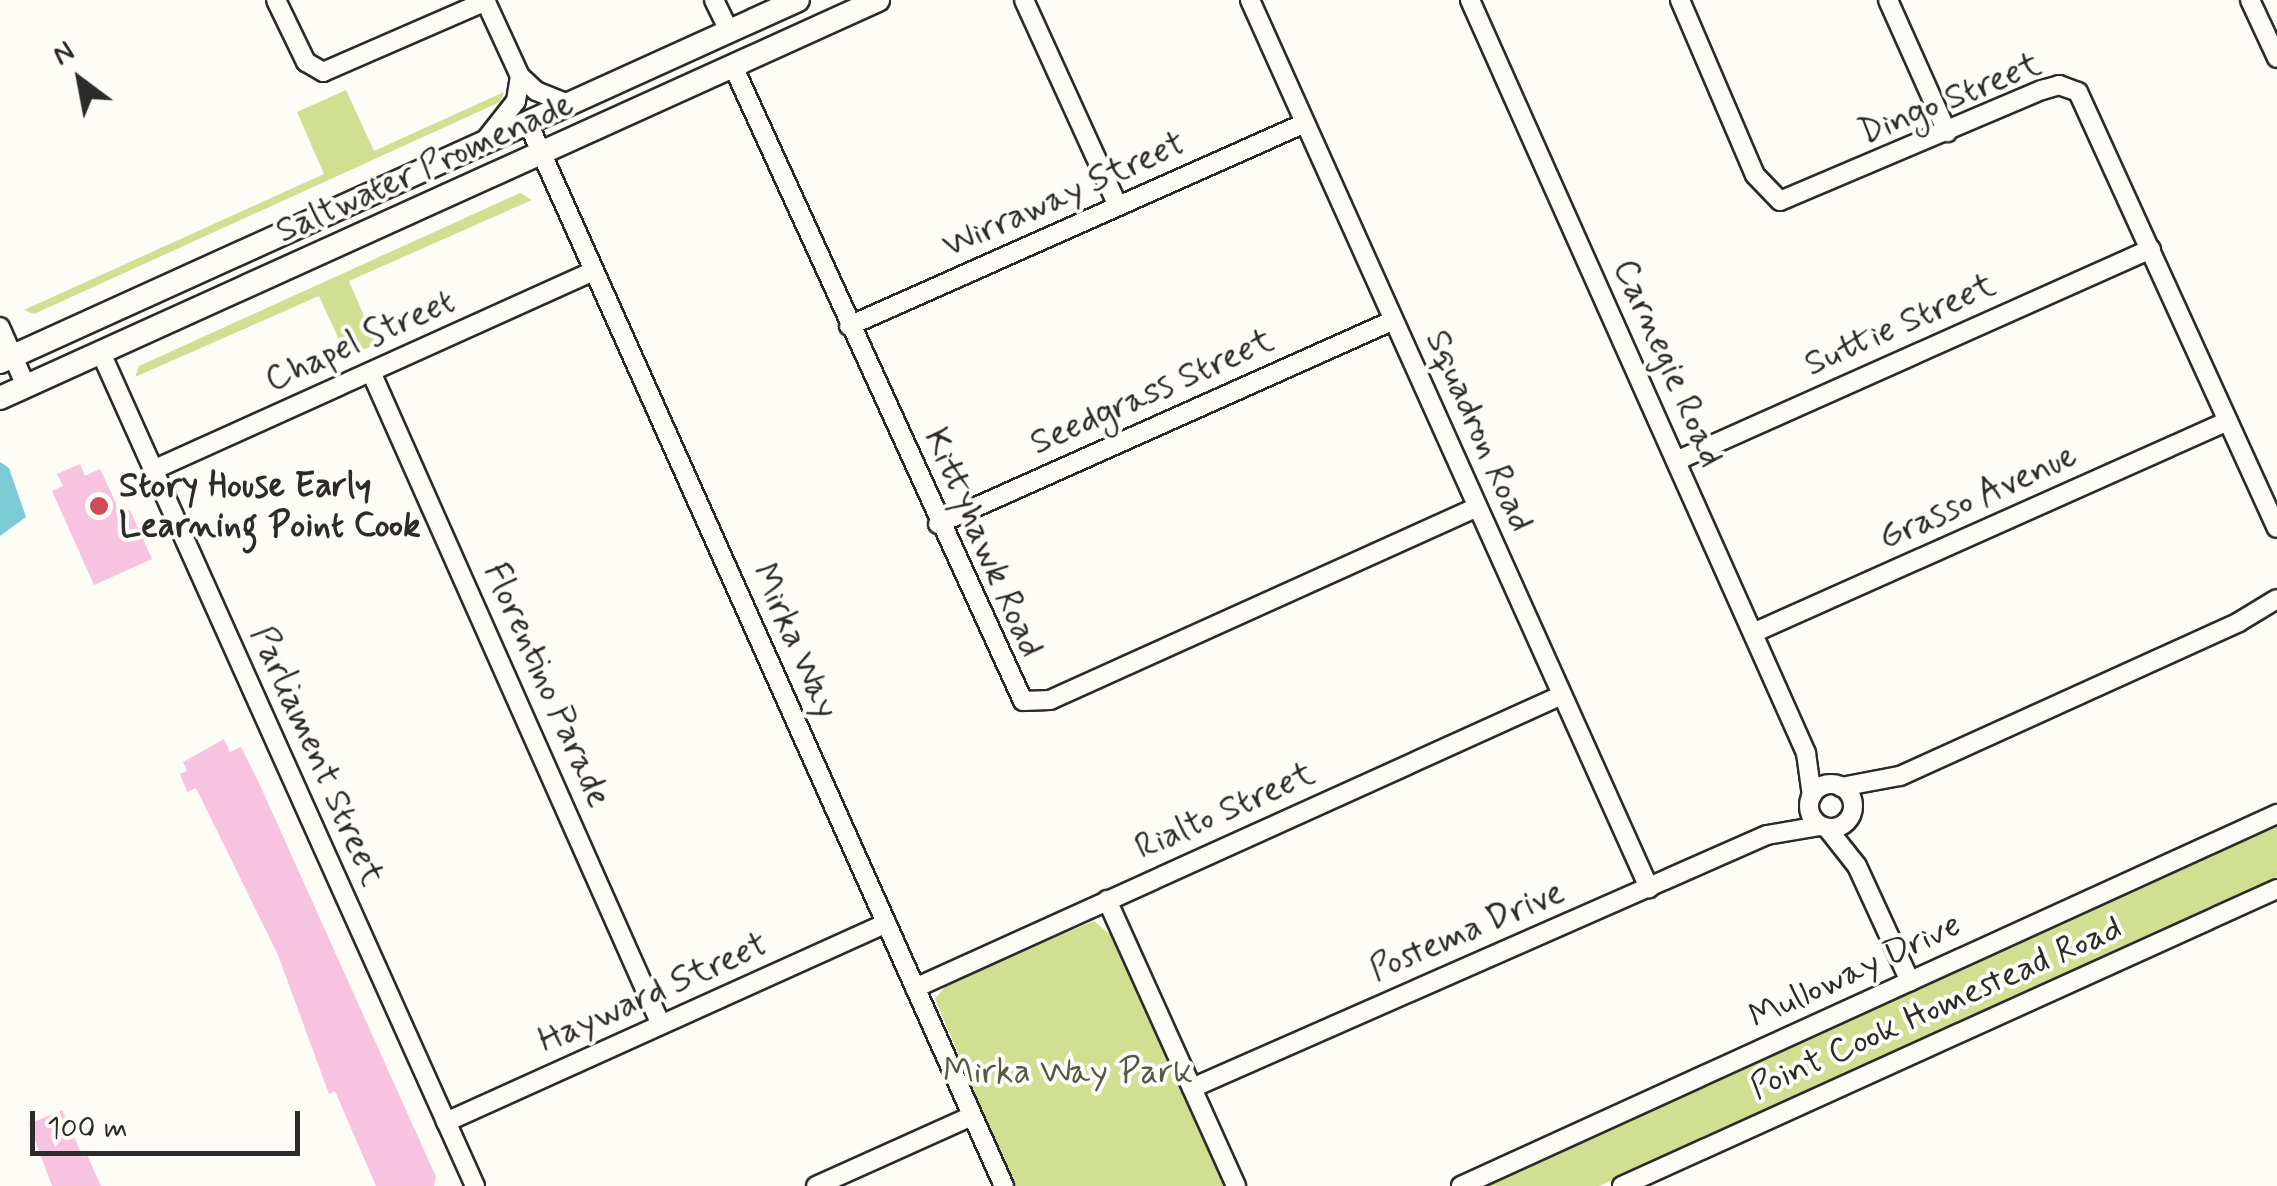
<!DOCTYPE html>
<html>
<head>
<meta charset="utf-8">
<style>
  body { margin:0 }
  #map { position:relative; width:2277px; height:1186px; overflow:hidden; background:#fdfcf7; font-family:Mynerve,sans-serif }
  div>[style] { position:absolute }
  .green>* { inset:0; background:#d1df93 }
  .water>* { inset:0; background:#7bcbd5 }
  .building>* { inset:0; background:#f8c3de }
  .roads { filter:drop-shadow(2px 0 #2b2b2b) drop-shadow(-2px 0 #2b2b2b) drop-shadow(0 2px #2b2b2b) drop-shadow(0 -2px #2b2b2b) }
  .minor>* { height:18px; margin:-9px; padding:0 9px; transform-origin:9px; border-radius:9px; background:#fdfcf7 }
  .minor>.ring { margin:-9px; padding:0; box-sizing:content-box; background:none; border:18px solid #fdfcf7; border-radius:50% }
  .tertiary>* { height:22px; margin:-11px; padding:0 11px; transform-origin:11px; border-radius:11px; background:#fdfcf7 }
  .dots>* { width:28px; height:28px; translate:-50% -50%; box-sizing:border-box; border:5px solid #fdfcf7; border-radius:50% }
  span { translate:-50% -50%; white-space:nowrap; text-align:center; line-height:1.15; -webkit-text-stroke:8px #fdfcf7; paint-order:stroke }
  .street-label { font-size:35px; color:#2b2b2b }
  .poi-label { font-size:35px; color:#2b2b2b; font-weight:700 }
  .left { translate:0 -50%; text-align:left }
  .park-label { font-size:35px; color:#545845 }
  .north { position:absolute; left:30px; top:30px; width:100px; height:100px; -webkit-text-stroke:8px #fdfcf7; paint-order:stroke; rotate:328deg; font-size:28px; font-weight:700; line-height:40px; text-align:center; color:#2b2b2b }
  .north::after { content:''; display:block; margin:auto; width:35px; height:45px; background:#2b2b2b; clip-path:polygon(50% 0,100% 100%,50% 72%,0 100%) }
  .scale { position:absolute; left:30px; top:1111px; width:270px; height:45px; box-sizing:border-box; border:5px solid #2b2b2b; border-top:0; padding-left:12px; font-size:30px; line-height:35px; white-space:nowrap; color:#2b2b2b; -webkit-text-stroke:8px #fdfcf7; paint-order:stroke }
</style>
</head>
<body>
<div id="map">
  <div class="green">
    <div style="clip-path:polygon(346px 90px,374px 151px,504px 92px,500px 102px,34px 314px,24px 310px,324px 174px,297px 112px)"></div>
    <div style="clip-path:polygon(520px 193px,532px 200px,349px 281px,376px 344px,347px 357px,319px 296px,135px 377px,139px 366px)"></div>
    <div style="clip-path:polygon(2277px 824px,2277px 877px,1599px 1186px,1479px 1186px)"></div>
    <div style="clip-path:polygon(1094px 921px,1113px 937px,1225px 1186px,1014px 1186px,935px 999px,949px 982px)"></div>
  </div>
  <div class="water">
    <div style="clip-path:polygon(0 462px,9px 468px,26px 517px,0 536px)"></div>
  </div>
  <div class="building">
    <div style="clip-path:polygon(80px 464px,85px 476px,100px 469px,121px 514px,130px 510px,152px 559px,94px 585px,52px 491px,63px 486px,57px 474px)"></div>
    <div style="clip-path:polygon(224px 739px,230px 752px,241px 747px,259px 783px,436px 1177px,434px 1186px,376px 1186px,335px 1091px,329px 1094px,278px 955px,196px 788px,187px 792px,180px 774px,187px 771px,183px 762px)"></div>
    <div style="clip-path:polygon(62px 1110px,83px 1157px,87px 1155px,101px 1186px,52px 1186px,29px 1124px)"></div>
  </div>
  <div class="roads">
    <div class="minor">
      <div style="left:276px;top:0;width:69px;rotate:64.2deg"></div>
      <div style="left:306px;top:62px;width:20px;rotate:30deg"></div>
      <div style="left:323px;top:72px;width:178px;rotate:-23.5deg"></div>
      <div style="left:485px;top:0;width:84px;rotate:65.3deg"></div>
      <div style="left:520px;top:76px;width:22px;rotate:43deg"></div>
      <div style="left:536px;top:91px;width:35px;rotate:22deg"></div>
      <div style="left:714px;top:0;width:34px;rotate:64deg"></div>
      <div style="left:1024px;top:0;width:226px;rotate:65.5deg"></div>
      <div style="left:1250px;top:0;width:974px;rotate:65.8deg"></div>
      <div style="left:1470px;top:0;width:825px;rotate:65.95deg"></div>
      <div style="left:1806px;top:753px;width:43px;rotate:82.1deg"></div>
      <div style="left:1680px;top:0;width:190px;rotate:66.8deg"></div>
      <div style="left:1755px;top:175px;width:36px;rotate:46deg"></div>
      <div style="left:1780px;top:201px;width:285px;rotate:-23deg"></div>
      <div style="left:2042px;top:90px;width:18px;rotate:-16deg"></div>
      <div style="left:2059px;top:85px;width:20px;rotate:20deg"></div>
      <div style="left:2078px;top:92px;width:479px;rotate:65.5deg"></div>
      <div style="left:1888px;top:0;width:145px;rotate:65.9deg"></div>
      <div style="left:2250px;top:0;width:64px;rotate:65deg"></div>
      <div style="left:733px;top:66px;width:698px;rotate:65.45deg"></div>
      <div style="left:1023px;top:701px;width:27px;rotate:-2deg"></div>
      <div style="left:1050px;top:700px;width:469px;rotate:-24.3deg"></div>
      <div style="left:528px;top:123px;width:1165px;rotate:65.88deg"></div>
      <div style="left:486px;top:139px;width:48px;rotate:-51.7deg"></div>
      <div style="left:516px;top:101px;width:25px;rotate:-81deg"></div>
      <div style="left:849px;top:326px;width:499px;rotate:-24deg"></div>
      <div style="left:0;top:327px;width:64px;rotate:66.2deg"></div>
      <div style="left:101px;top:353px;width:913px;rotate:65.82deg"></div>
      <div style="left:371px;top:372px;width:714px;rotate:66.05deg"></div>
      <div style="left:1676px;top:461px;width:520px;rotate:-24.05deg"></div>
      <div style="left:153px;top:470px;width:484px;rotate:-24.3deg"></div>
      <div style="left:938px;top:524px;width:499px;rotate:-24.1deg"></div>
      <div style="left:1753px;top:633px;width:520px;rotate:-24.05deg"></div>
      <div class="ring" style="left:1809px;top:784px;width:26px;height:26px"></div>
      <div style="left:1841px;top:787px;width:60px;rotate:-10.6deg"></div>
      <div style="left:1900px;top:776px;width:372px;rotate:-24.4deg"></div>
      <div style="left:2239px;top:622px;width:44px;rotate:-31.2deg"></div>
      <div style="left:1827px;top:828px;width:48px;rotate:51.7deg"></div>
      <div style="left:1857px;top:866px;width:127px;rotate:65.3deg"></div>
      <div style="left:1107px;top:900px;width:314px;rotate:65.7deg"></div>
      <div style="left:915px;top:988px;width:710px;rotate:-24.36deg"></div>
      <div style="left:1192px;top:1088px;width:628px;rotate:-23.75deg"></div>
      <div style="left:1767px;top:835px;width:54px;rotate:-9.6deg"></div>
      <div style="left:446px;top:1122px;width:483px;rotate:-24.3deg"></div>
      <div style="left:816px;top:1186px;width:171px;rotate:-24.2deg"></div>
      <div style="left:1461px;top:1186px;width:897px;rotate:-24.51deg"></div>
      <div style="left:1622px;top:1186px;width:719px;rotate:-24.39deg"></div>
    </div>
    <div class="tertiary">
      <div style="left:0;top:362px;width:876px;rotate:-24.4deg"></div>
      <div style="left:0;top:398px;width:964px;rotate:-24.38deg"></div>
    </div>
  </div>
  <div class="dots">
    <div style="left:99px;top:506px;background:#d1495b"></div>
  </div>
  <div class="street-label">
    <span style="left:1950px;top:99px;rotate:-22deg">Dingo Street</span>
    <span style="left:425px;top:168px;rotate:-24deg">Saltwater Promenade</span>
    <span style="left:1064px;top:195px;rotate:-24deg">Wirraway Street</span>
    <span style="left:1900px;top:325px;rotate:-24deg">Suttie Street</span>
    <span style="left:360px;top:341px;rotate:-24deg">Chapel Street</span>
    <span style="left:1668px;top:363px;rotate:66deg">Carnegie Road</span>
    <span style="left:1152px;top:392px;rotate:-24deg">Seedgrass Street</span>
    <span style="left:1479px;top:431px;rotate:66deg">Squadron Road</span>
    <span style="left:1978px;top:497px;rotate:-24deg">Grasso Avenue</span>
    <span style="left:983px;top:543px;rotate:66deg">Kittyhawk Road</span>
    <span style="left:795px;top:641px;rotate:66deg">Mirka Way</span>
    <span style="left:547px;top:685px;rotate:66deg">Florentino Parade</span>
    <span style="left:317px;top:756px;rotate:66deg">Parliament Street</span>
    <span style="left:1225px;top:811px;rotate:-24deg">Rialto Street</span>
    <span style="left:1467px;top:931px;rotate:-23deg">Postema Drive</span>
    <span style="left:1855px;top:971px;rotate:-25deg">Mulloway Drive</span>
    <span style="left:653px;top:993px;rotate:-24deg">Hayward Street</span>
    <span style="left:1936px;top:1008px;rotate:-24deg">Point Cook Homestead Road</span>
  </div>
  <div class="poi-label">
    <span class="left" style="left:119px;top:506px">Story House Early<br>Learning Point Cook</span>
  </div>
  <div class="park-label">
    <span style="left:1068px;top:1072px">Mirka Way Park</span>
  </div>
  <div class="north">N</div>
  <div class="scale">100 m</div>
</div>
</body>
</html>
